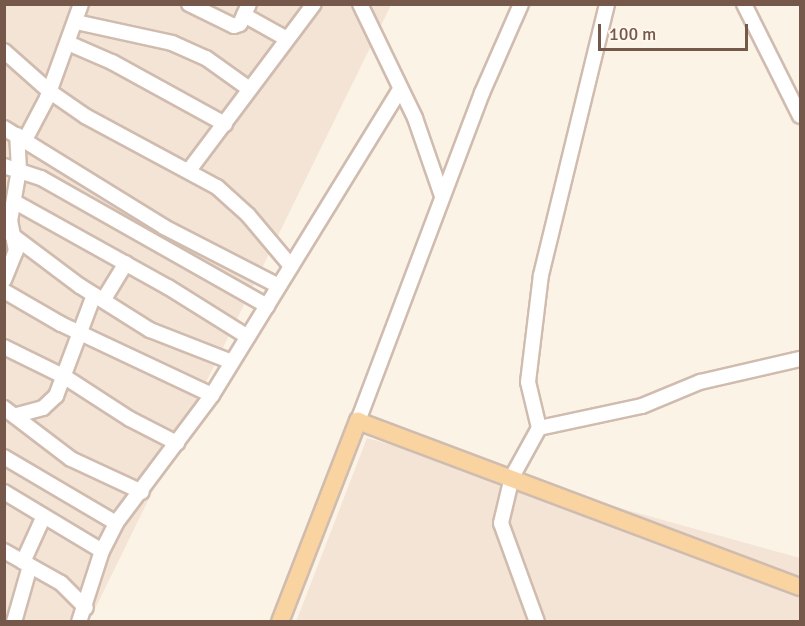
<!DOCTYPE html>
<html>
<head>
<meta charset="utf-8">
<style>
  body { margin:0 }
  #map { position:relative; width:805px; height:626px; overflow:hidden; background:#fcf3e7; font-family:Signika,sans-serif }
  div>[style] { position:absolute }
  .residential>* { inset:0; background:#f4e4d5 }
  .roads { filter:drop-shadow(2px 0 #d0bcaf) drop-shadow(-2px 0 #d0bcaf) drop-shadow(0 2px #d0bcaf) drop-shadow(0 -2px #d0bcaf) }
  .minor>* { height:14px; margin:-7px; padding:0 7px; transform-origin:7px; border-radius:7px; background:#fff }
  .major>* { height:16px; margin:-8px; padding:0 8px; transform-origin:8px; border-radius:8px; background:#f9d4a1 }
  span { translate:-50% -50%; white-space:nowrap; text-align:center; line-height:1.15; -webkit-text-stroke:6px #fff7ed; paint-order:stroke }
  .frame { position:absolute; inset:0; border:6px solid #76584b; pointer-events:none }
  .scale { position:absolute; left:598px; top:24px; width:150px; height:27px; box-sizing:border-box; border:3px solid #76584b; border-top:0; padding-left:8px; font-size:18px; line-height:21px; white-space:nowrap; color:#76584b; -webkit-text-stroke:4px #fff7ed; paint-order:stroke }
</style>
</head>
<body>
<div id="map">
  <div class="residential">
    <div style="clip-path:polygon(4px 5px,391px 5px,89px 621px,5px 621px)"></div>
    <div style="clip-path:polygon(367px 438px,800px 558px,800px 621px,296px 622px)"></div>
  </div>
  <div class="roads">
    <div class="minor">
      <div style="left:189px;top:4px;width:50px;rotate:26.1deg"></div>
      <div style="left:234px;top:26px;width:6px;rotate:-18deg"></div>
      <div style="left:240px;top:24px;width:22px;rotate:-66deg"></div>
      <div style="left:360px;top:4px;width:127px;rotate:64.2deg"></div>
      <div style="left:415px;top:118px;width:83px;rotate:70.9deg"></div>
      <div style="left:744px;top:4px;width:125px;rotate:63.4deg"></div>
      <div style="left:244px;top:15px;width:49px;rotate:29.2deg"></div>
      <div style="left:76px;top:22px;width:98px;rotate:12.3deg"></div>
      <div style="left:172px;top:43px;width:37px;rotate:24deg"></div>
      <div style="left:206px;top:58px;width:52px;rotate:35.5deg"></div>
      <div style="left:68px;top:43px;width:48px;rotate:23.4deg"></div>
      <div style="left:112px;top:62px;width:129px;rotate:28.8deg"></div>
      <div style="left:4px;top:51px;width:60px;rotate:41.6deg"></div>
      <div style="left:49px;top:91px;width:44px;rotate:34.8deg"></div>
      <div style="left:85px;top:116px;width:150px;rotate:28.3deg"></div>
      <div style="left:217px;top:187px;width:42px;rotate:42.1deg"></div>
      <div style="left:248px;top:215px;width:67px;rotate:49.9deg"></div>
      <div style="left:4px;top:128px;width:188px;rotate:31.7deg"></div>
      <div style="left:164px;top:227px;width:129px;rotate:27.2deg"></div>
      <div style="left:26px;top:138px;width:45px;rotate:-62.3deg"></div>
      <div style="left:47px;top:98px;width:100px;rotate:-70.1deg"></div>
      <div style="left:4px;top:166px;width:39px;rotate:18deg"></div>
      <div style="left:41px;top:178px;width:260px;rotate:29.5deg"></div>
      <div style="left:190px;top:169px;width:206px;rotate:-53.1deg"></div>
      <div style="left:15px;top:202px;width:175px;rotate:29.1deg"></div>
      <div style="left:168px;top:287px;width:94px;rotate:32deg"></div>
      <div style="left:4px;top:229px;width:95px;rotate:36.9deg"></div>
      <div style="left:80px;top:286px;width:83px;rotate:32.2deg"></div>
      <div style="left:150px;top:330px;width:88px;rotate:21.3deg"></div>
      <div style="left:4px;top:280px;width:31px;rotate:-68deg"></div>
      <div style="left:16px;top:251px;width:31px;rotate:-101deg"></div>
      <div style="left:10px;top:221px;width:52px;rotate:-80deg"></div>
      <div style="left:19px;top:170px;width:35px;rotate:-93deg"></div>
      <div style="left:4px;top:291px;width:66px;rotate:30.1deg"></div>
      <div style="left:61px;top:324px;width:167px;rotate:25.2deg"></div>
      <div style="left:104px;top:299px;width:42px;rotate:-58.6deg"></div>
      <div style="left:4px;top:347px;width:68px;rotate:26.2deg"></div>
      <div style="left:65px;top:377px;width:77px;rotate:32.9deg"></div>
      <div style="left:130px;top:419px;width:53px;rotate:27.1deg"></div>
      <div style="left:4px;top:408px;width:84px;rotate:37.3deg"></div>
      <div style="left:71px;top:459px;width:78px;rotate:24.9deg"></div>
      <div style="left:17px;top:415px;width:27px;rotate:-15deg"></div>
      <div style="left:43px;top:408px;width:18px;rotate:-43deg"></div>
      <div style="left:56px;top:396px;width:108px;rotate:-69.4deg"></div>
      <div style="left:358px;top:421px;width:351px;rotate:-69.3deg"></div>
      <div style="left:482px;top:93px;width:97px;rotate:-66.3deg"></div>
      <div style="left:539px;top:428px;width:47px;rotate:-103.4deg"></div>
      <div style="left:528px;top:382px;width:108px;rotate:-83.1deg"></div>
      <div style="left:541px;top:275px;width:279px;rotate:-76.3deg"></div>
      <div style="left:4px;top:457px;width:130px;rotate:30.5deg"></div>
      <div style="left:4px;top:492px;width:114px;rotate:31deg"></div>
      <div style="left:4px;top:551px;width:65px;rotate:29.3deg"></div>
      <div style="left:61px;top:583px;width:35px;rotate:45deg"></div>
      <div style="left:23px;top:562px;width:48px;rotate:-65.6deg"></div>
      <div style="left:14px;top:622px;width:58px;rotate:-74.1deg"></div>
      <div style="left:79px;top:622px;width:75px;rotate:-72.1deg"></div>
      <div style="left:102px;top:551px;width:31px;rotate:-63deg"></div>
      <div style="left:116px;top:523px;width:160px;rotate:-53.1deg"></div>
      <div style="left:212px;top:395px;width:359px;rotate:-58.4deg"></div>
      <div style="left:537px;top:622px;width:105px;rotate:-110deg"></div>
      <div style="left:501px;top:523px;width:47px;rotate:-76.6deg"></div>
      <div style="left:512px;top:477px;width:56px;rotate:-61.1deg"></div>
      <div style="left:539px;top:428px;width:105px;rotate:-12.1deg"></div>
      <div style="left:642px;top:406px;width:63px;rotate:-22.5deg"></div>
      <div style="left:700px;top:382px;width:103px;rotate:-13deg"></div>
    </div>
    <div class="major">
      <div style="left:280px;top:622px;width:216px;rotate:-68.8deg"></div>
      <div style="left:358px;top:421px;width:472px;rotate:20.6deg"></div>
    </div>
  </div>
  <div class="frame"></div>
  <div class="scale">100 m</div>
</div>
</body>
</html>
